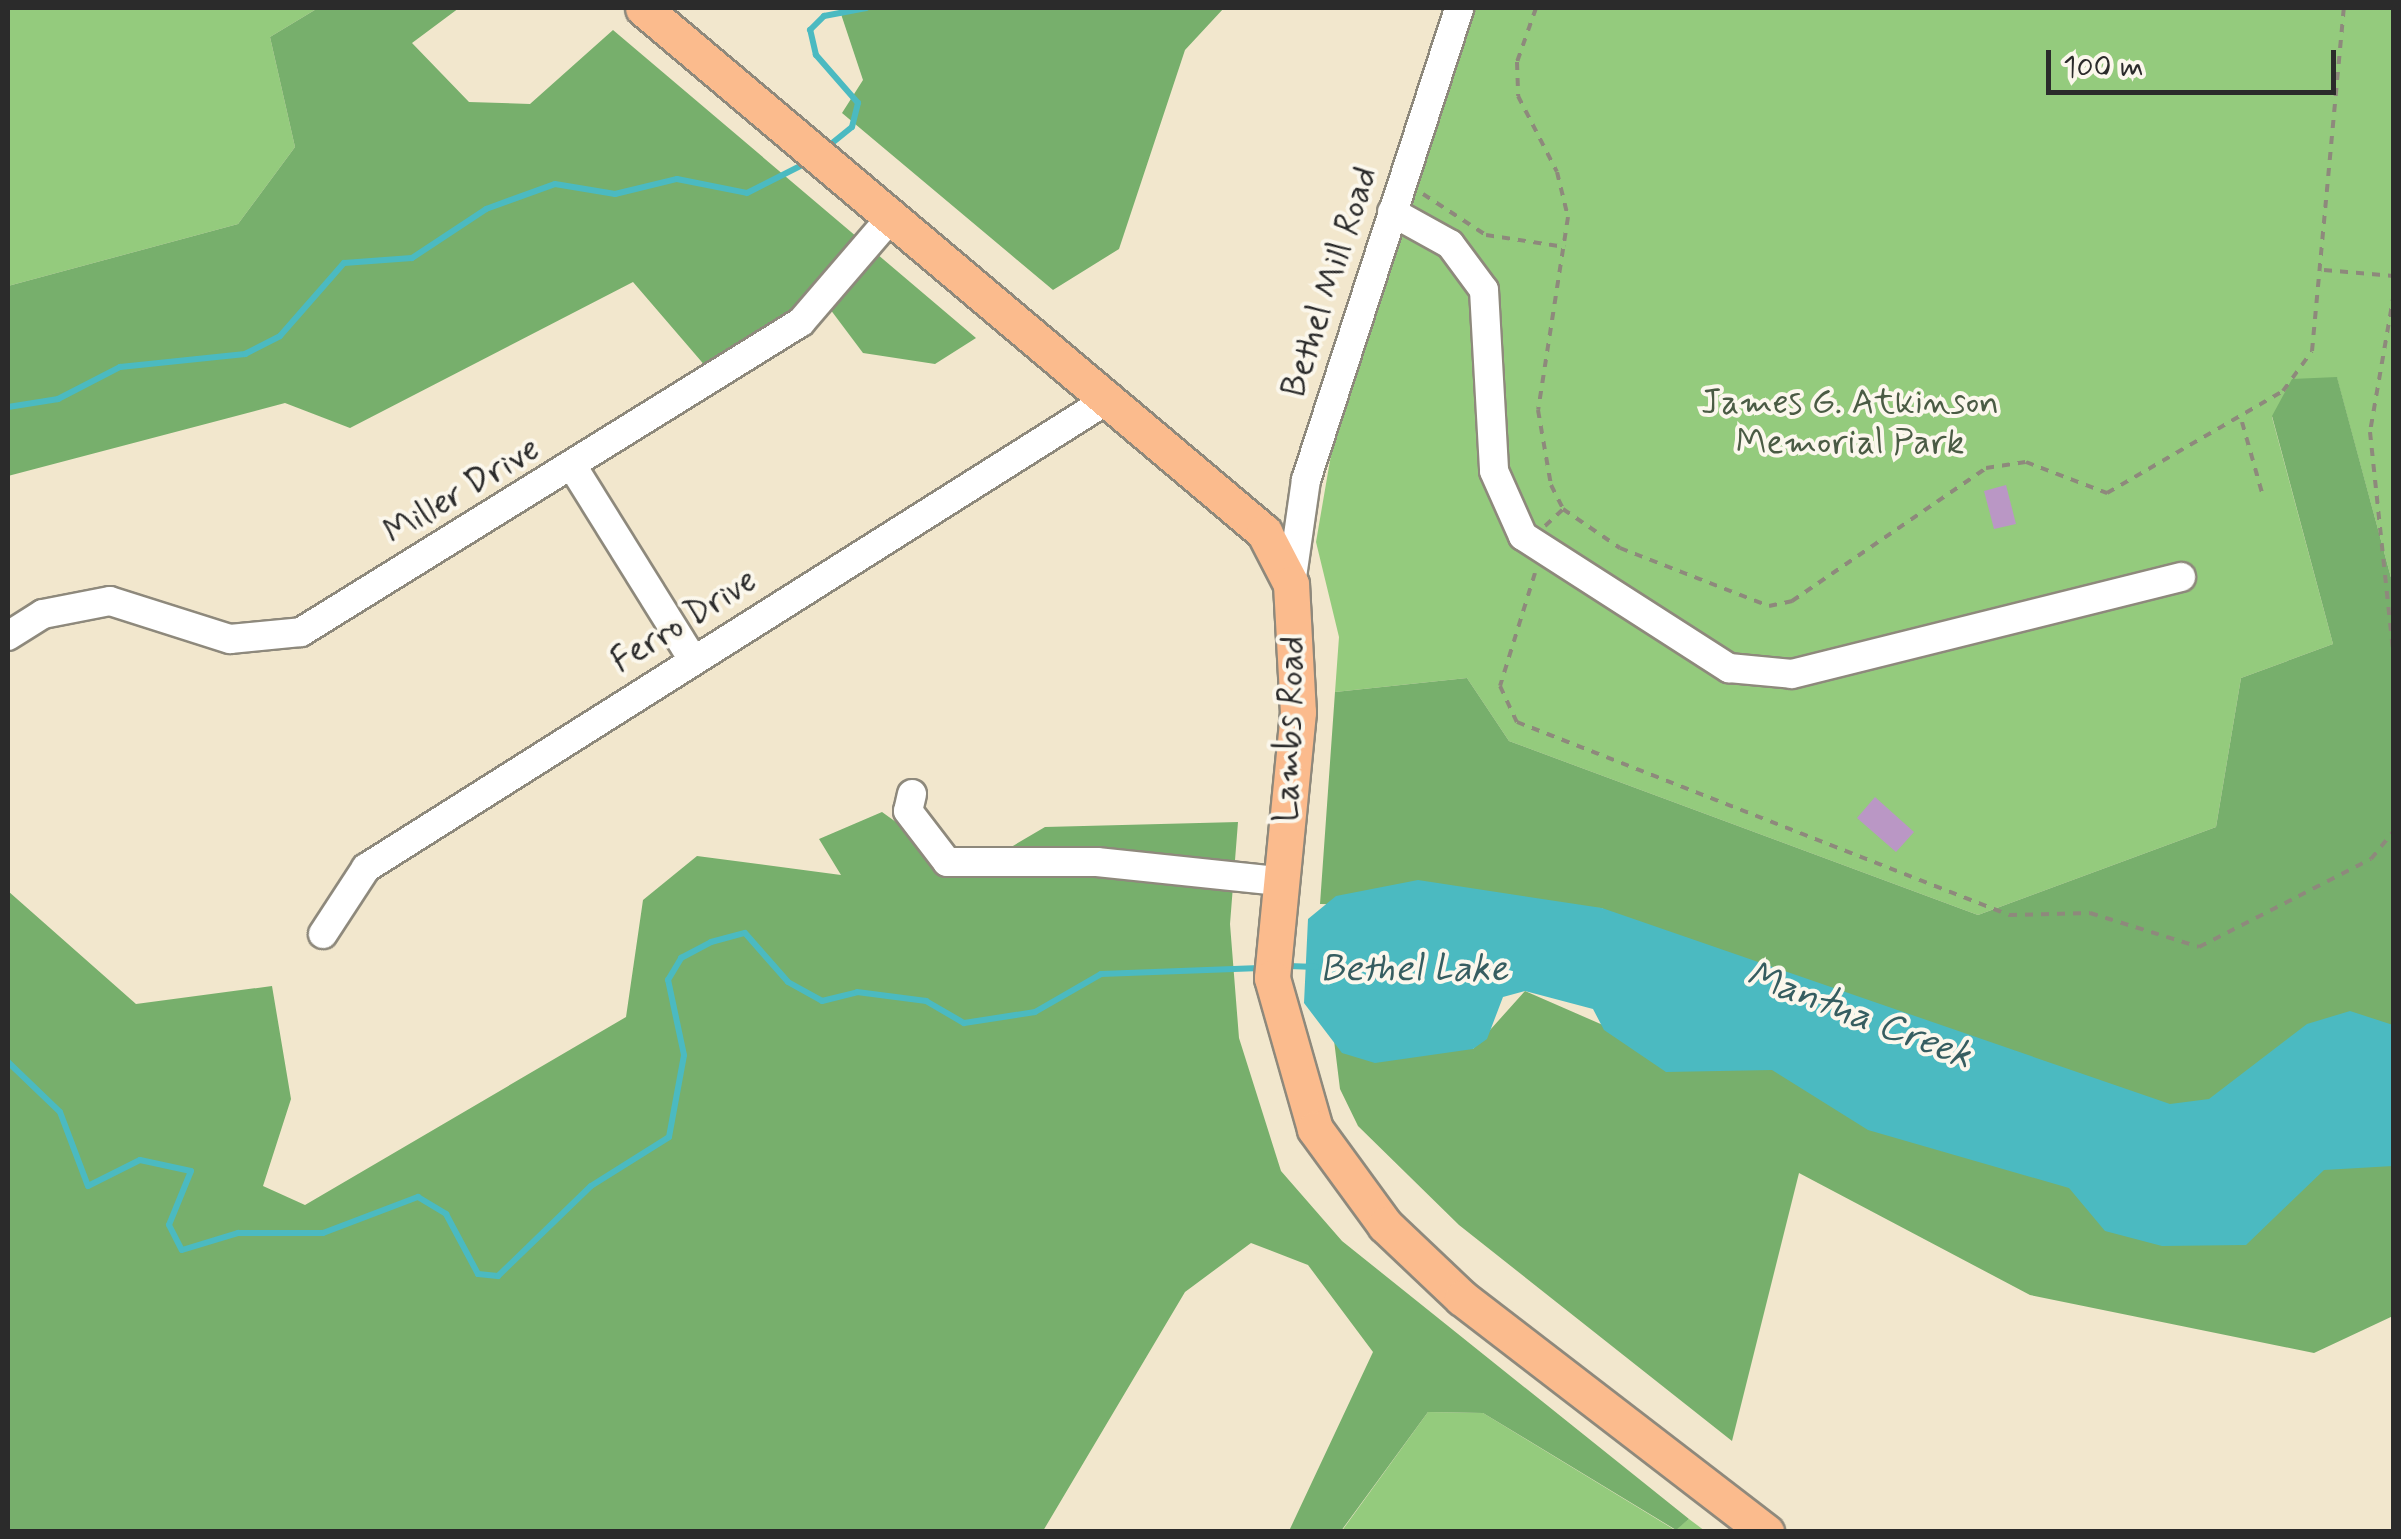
<!DOCTYPE html>
<html>
<head>
<meta charset="utf-8">
<style>
  body { margin:0 }
  #map { position:relative; width:2401px; height:1539px; overflow:hidden; background:#f2e7cd; font-family:Mynerve,sans-serif }
  div>[style] { position:absolute }
  .green>* { inset:0; background:#94cb7d }
  .forest>* { inset:0; background:#77af6c }
  .water>* { inset:0; background:#4bbac1 }
  .stream>* { height:6px; margin:-3px; padding:0 3px; transform-origin:3px; border-radius:3px; background:#4bbac1 }
  .building>* { inset:0; background:#ba97c5 }
  .path>* { height:4px; margin-top:-2px; transform-origin:0; background:repeating-linear-gradient(90deg,#8e897c 0 8px,transparent 0 16px) }
  .roads { filter:drop-shadow(2px 0 #8e897c) drop-shadow(-2px 0 #8e897c) drop-shadow(0 2px #8e897c) drop-shadow(0 -2px #8e897c) }
  .minor>* { height:28px; margin:-14px; padding:0 14px; transform-origin:14px; border-radius:14px; background:#fff }
  .major>* { height:35px; margin:-17.5px; padding:0 17.5px; transform-origin:17.5px; border-radius:17.5px; background:#fbbb8d }
  span { translate:-50% -50%; white-space:nowrap; text-align:center; line-height:1.15; -webkit-text-stroke:8px #fbf7ec; paint-order:stroke }
  .street-label { font-size:35px; color:#2b2b2b }
  .park-label { font-size:35px; color:#4a5b44 }
  .water-label { font-size:38px; color:#365d60; font-style:italic }
  .frame { position:absolute; inset:0; border:10px solid #2b2b2b; pointer-events:none }
  .scale { position:absolute; left:2046px; top:50px; width:290px; height:45px; box-sizing:border-box; border:5px solid #2b2b2b; border-top:0; padding-left:12px; font-size:30px; line-height:35px; white-space:nowrap; color:#2b2b2b; -webkit-text-stroke:8px #fbf7ec; paint-order:stroke }
</style>
</head>
<body>
<div id="map">
  <div class="green">
    <div style="clip-path:polygon(8px 8px,318px 8px,270px 37px,295px 147px,238px 224px,8px 286px)"></div>
    <div style="clip-path:polygon(1466px 8px,2393px 8px,2393px 585px,2337px 378px,2272px 417px,2333px 644px,2241px 678px,2216px 827px,1978px 915px,1509px 741px,1467px 678px,1335px 692px,1339px 637px,1316px 542px,1338px 414px)"></div>
    <div style="clip-path:polygon(1428px 1412px,1483px 1413px,1675px 1530px,1689px 1519px,1705px 1531px,1341px 1532px)"></div>
  </div>
  <div class="forest">
    <div style="clip-path:polygon(318px 8px,459px 8px,412px 43px,469px 102px,530px 104px,613px 30px,976px 338px,935px 364px,863px 353px,824px 301px,713px 375px,633px 282px,350px 428px,285px 403px,8px 476px,8px 286px,238px 224px,295px 147px,270px 37px)"></div>
    <div style="clip-path:polygon(1224px 8px,1185px 50px,1119px 249px,1053px 290px,842px 113px,863px 80px,839px 8px)"></div>
    <div style="clip-path:polygon(2337px 377px,2393px 585px,2393px 1316px,2314px 1353px,2030px 1295px,1799px 1173px,1732px 1441px,1459px 1225px,1358px 1126px,1340px 1089px,1332px 1024px,1473px 1049px,1525px 991px,1706px 1070px,1602px 908px,1320px 904px,1335px 692px,1467px 678px,1509px 741px,1978px 915px,2216px 827px,2241px 678px,2333px 644px,2272px 416px,2292px 379px)"></div>
    <div style="clip-path:polygon(882px 812px,967px 873px,1045px 827px,1238px 822px,1230px 924px,1239px 1038px,1281px 1171px,1342px 1241px,1689px 1519px,1676px 1530px,1483px 1413px,1428px 1412px,1341px 1531px,1289px 1531px,1373px 1352px,1308px 1265px,1251px 1243px,1185px 1292px,1043px 1531px,8px 1531px,8px 891px,136px 1004px,272px 986px,291px 1099px,263px 1186px,305px 1205px,626px 1017px,643px 900px,697px 856px,841px 875px,819px 839px)"></div>
  </div>
  <div class="water">
    <div style="clip-path:polygon(1418px 880px,1602px 908px,2170px 1104px,2209px 1099px,2307px 1024px,2350px 1011px,2393px 1025px,2393px 1166px,2324px 1170px,2246px 1245px,2162px 1246px,2105px 1231px,2069px 1188px,1868px 1130px,1772px 1070px,1666px 1072px,1604px 1030px,1593px 1009px,1525px 991px,1503px 997px,1487px 1039px,1473px 1049px,1375px 1063px,1342px 1053px,1304px 1003px,1308px 919px,1336px 896px)"></div>
  </div>
  <div class="stream">
    <div style="left:826px;top:148px;width:33px;rotate:-39deg"></div>
    <div style="left:852px;top:127px;width:25px;rotate:-76deg"></div>
    <div style="left:858px;top:103px;width:64px;rotate:-131.2deg"></div>
    <div style="left:816px;top:55px;width:26px;rotate:-103deg"></div>
    <div style="left:810px;top:30px;width:20px;rotate:-45deg"></div>
    <div style="left:824px;top:16px;width:43px;rotate:-10.8deg"></div>
    <div style="left:8px;top:407px;width:51px;rotate:-9.1deg"></div>
    <div style="left:58px;top:399px;width:70px;rotate:-27.3deg"></div>
    <div style="left:120px;top:367px;width:126px;rotate:-5.9deg"></div>
    <div style="left:245px;top:354px;width:39px;rotate:-27deg"></div>
    <div style="left:280px;top:336px;width:97px;rotate:-48.8deg"></div>
    <div style="left:344px;top:263px;width:68px;rotate:-4.2deg"></div>
    <div style="left:412px;top:258px;width:89px;rotate:-33.5deg"></div>
    <div style="left:486px;top:209px;width:73px;rotate:-19.9deg"></div>
    <div style="left:555px;top:184px;width:61px;rotate:9.5deg"></div>
    <div style="left:615px;top:194px;width:64px;rotate:-13.6deg"></div>
    <div style="left:677px;top:179px;width:71px;rotate:11.3deg"></div>
    <div style="left:747px;top:193px;width:68px;rotate:-26.9deg"></div>
    <div style="left:1289px;top:966px;width:27px;rotate:2deg"></div>
    <div style="left:8px;top:1062px;width:72px;rotate:43.9deg"></div>
    <div style="left:60px;top:1112px;width:79px;rotate:69.3deg"></div>
    <div style="left:88px;top:1186px;width:58px;rotate:-26.6deg"></div>
    <div style="left:140px;top:1160px;width:52px;rotate:12.2deg"></div>
    <div style="left:191px;top:1171px;width:58px;rotate:112.2deg"></div>
    <div style="left:169px;top:1225px;width:28px;rotate:63deg"></div>
    <div style="left:182px;top:1250px;width:59px;rotate:-16.9deg"></div>
    <div style="left:238px;top:1233px;width:85px"></div>
    <div style="left:323px;top:1233px;width:102px;rotate:-20.8deg"></div>
    <div style="left:418px;top:1197px;width:33px;rotate:31deg"></div>
    <div style="left:446px;top:1214px;width:68px;rotate:61.9deg"></div>
    <div style="left:478px;top:1274px;width:20px;rotate:6deg"></div>
    <div style="left:498px;top:1276px;width:129px;rotate:-44.1deg"></div>
    <div style="left:591px;top:1186px;width:92px;rotate:-32.1deg"></div>
    <div style="left:669px;top:1137px;width:83px;rotate:-79.6deg"></div>
    <div style="left:684px;top:1055px;width:77px;rotate:-102deg"></div>
    <div style="left:668px;top:980px;width:26px;rotate:-59deg"></div>
    <div style="left:681px;top:958px;width:34px;rotate:-28deg"></div>
    <div style="left:711px;top:942px;width:35px;rotate:-15deg"></div>
    <div style="left:745px;top:933px;width:65px;rotate:48.7deg"></div>
    <div style="left:788px;top:982px;width:39px;rotate:29deg"></div>
    <div style="left:822px;top:1001px;width:36px;rotate:-14deg"></div>
    <div style="left:857px;top:992px;width:70px;rotate:7.4deg"></div>
    <div style="left:926px;top:1001px;width:44px;rotate:30.1deg"></div>
    <div style="left:964px;top:1023px;width:72px;rotate:-8.8deg"></div>
    <div style="left:1035px;top:1012px;width:76px;rotate:-29.9deg"></div>
    <div style="left:1101px;top:974px;width:159px;rotate:-2.2deg"></div>
  </div>
  <div class="building">
    <div style="clip-path:polygon(2006px 485px,2016px 524px,1994px 529px,1984px 491px)"></div>
    <div style="clip-path:polygon(1875px 797px,1914px 832px,1896px 852px,1857px 818px)"></div>
  </div>
  <div class="path">
    <div style="left:1536px;top:8px;width:57px;rotate:109.4deg"></div>
    <div style="left:1517px;top:62px;width:34px;rotate:88deg"></div>
    <div style="left:1518px;top:96px;width:85px;rotate:62.8deg"></div>
    <div style="left:1557px;top:172px;width:46px;rotate:76.3deg"></div>
    <div style="left:1568px;top:217px;width:195px;rotate:98.8deg"></div>
    <div style="left:1538px;top:410px;width:76px;rotate:80.2deg"></div>
    <div style="left:1551px;top:485px;width:27px;rotate:63deg"></div>
    <div style="left:1563px;top:509px;width:69px;rotate:34.4deg"></div>
    <div style="left:1620px;top:548px;width:160px;rotate:21.3deg"></div>
    <div style="left:1769px;top:606px;width:24px;rotate:-12deg"></div>
    <div style="left:1792px;top:601px;width:235px;rotate:-34.4deg"></div>
    <div style="left:1986px;top:468px;width:40px;rotate:-8.5deg"></div>
    <div style="left:2026px;top:462px;width:87px;rotate:20.9deg"></div>
    <div style="left:2107px;top:493px;width:203px;rotate:-30.1deg"></div>
    <div style="left:2283px;top:391px;width:49px;rotate:-54.1deg"></div>
    <div style="left:2312px;top:351px;width:344px;rotate:-84.7deg"></div>
    <div style="left:1423px;top:194px;width:75px;rotate:33.1deg"></div>
    <div style="left:1486px;top:235px;width:80px;rotate:8.6deg"></div>
    <div style="left:2324px;top:270px;width:70px;rotate:4.9deg"></div>
    <div style="left:2394px;top:293px;width:141px;rotate:99.8deg"></div>
    <div style="left:2370px;top:432px;width:230px;rotate:84deg"></div>
    <div style="left:2242px;top:422px;width:77px;rotate:74.2deg"></div>
    <div style="left:1545px;top:526px;width:25px;rotate:-43deg"></div>
    <div style="left:1535px;top:573px;width:118px;rotate:107.2deg"></div>
    <div style="left:1500px;top:686px;width:40px;rotate:65deg"></div>
    <div style="left:1517px;top:722px;width:529px;rotate:21.42deg"></div>
    <div style="left:2009px;top:915px;width:81px;rotate:-1.4deg"></div>
    <div style="left:2090px;top:913px;width:114px;rotate:17.3deg"></div>
    <div style="left:2199px;top:947px;width:193px;rotate:-27.1deg"></div>
    <div style="left:2371px;top:859px;width:36px;rotate:-51deg"></div>
  </div>
  <div class="roads">
    <div class="minor">
      <div style="left:1392px;top:212px;width:66px;rotate:28.9deg"></div>
      <div style="left:1450px;top:244px;width:57px;rotate:53.5deg"></div>
      <div style="left:1484px;top:290px;width:181px;rotate:86.8deg"></div>
      <div style="left:1494px;top:471px;width:71px;rotate:66deg"></div>
      <div style="left:1523px;top:536px;width:245px;rotate:32.7deg"></div>
      <div style="left:1729px;top:668px;width:63px;rotate:5.4deg"></div>
      <div style="left:1792px;top:674px;width:401px;rotate:-14deg"></div>
      <div style="left:573px;top:467px;width:227px;rotate:58.1deg"></div>
      <div style="left:1291px;top:584px;width:105px;rotate:-81.8deg"></div>
      <div style="left:1306px;top:480px;width:496px;rotate:-72deg"></div>
      <div style="left:8px;top:636px;width:41px;rotate:-32.2deg"></div>
      <div style="left:43px;top:614px;width:68px;rotate:-11deg"></div>
      <div style="left:110px;top:601px;width:126px;rotate:17.6deg"></div>
      <div style="left:230px;top:639px;width:71px;rotate:-5.6deg"></div>
      <div style="left:301px;top:632px;width:588px;rotate:-31.8deg"></div>
      <div style="left:801px;top:322px;width:141px;rotate:-49.3deg"></div>
      <div style="left:912px;top:794px;width:17px;rotate:103deg"></div>
      <div style="left:908px;top:811px;width:64px;rotate:52.6deg"></div>
      <div style="left:947px;top:862px;width:150px"></div>
      <div style="left:1097px;top:862px;width:183px;rotate:6deg"></div>
      <div style="left:323px;top:934px;width:79px;rotate:-56.9deg"></div>
      <div style="left:366px;top:868px;width:880px;rotate:-32.28deg"></div>
    </div>
    <div class="major">
      <div style="left:643px;top:8px;width:813px;rotate:40.16deg"></div>
      <div style="left:1264px;top:532px;width:59px;rotate:62.6deg"></div>
      <div style="left:1291px;top:584px;width:128px;rotate:86.9deg"></div>
      <div style="left:1298px;top:712px;width:267px;rotate:95.6deg"></div>
      <div style="left:1272px;top:978px;width:157px;rotate:74.1deg"></div>
      <div style="left:1315px;top:1129px;width:119px;rotate:53.9deg"></div>
      <div style="left:1385px;top:1225px;width:106px;rotate:43.5deg"></div>
      <div style="left:1462px;top:1298px;width:384px;rotate:37.6deg"></div>
    </div>
  </div>
  <div class="street-label">
    <span style="left:1330px;top:282px;rotate:-72deg">Bethel Mill Road</span>
    <span style="left:462px;top:491px;rotate:-31deg">Miller Drive</span>
    <span style="left:684px;top:621px;rotate:-32deg">Ferro Drive</span>
    <span style="left:1290px;top:729px;rotate:-88deg">Lambs Road</span>
  </div>
  <div class="park-label">
    <span style="left:1850px;top:423px">James G. Atkinson<br>Memorial Park</span>
  </div>
  <div class="water-label">
    <span style="left:1414px;top:970px">Bethel Lake</span>
    <span style="left:1859px;top:1016px;rotate:21deg">Mantua Creek</span>
  </div>
  <div class="frame"></div>
  <div class="scale">100 m</div>
</div>
</body>
</html>
